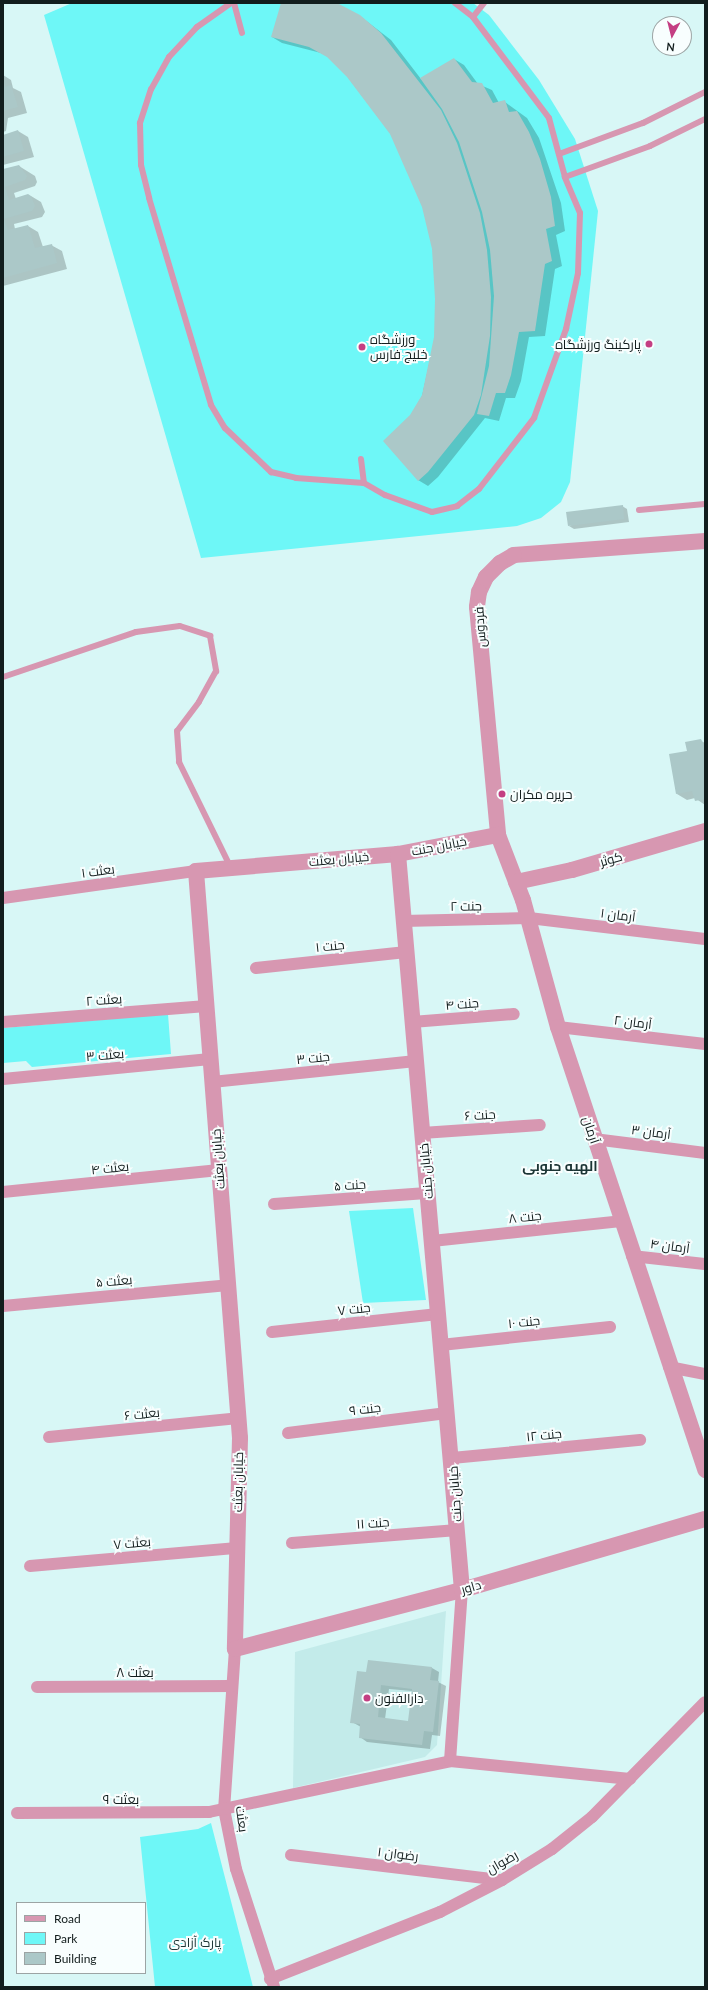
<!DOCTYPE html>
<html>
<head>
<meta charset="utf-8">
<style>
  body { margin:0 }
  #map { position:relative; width:708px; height:1990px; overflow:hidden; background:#d8f7f6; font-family:Lato,Cairo,sans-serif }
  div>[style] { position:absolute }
  .built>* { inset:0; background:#c3ebea }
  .green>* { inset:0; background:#6ef7f7 }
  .shadow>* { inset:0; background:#0003 }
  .building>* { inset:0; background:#abc8c8 }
  .service>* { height:6px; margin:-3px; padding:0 3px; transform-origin:3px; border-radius:3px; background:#d797b1 }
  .minor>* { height:12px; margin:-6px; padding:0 6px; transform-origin:6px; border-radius:6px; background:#d797b1 }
  .tertiary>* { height:16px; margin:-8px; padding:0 8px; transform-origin:8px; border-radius:8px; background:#d797b1 }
  .dots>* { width:11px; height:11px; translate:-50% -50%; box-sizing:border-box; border:2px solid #f8fefe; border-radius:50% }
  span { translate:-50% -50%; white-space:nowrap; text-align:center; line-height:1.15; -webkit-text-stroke:4px #f8fefe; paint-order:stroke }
  .poi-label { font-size:13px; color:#121d1d }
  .left { translate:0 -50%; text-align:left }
  .right { translate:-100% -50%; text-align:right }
  .street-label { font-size:13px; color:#121d1d }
  .park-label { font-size:13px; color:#1e3737 }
  .neighbourhood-label { font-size:14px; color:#1b3535; font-weight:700 }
  .frame { position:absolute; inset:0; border:4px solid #121d1d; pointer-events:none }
  .legend { position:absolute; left:16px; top:1902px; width:130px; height:72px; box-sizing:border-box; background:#f8fefe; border:1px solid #9ca4a4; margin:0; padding:5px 7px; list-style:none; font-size:12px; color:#121d1d }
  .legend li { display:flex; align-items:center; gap:8px; height:20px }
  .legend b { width:20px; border:1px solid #9ca4a4 }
  .north { position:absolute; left:652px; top:16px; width:40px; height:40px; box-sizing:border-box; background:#f8fefe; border:1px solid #9ca4a4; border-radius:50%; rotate:187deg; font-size:11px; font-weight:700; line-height:16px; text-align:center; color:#121d1d }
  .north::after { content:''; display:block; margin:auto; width:14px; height:18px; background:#c43f83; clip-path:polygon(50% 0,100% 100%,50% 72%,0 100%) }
</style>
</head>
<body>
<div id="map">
  <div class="built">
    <div style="clip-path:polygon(446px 1611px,437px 1745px,425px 1757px,293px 1788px,295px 1652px)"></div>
  </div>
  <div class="green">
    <div style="clip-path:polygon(72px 3px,473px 3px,489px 15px,539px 80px,575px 139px,598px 211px,570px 482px,561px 502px,541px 518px,517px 526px,201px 558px,44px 15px)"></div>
    <div style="clip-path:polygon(168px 1014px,171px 1054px,32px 1067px,26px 1061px,3px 1063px,3px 1028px)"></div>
    <div style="clip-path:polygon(413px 1208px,426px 1300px,363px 1303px,349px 1211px)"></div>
    <div style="clip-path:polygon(211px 1823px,253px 1987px,155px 1987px,140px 1837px,198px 1829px)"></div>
  </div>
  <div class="shadow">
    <div style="clip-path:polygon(282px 3px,335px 3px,360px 16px,391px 40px,421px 79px,454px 59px,464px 65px,478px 84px,492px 90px,499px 103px,505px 102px,527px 118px,539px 138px,561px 203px,565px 231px,556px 235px,562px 266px,555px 269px,545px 336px,529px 337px,521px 381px,515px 398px,506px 398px,499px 421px,485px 418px,438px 477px,428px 486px,418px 480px,411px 415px,422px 396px,435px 337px,436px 299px,433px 249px,423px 207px,391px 134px,347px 76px,329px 57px,321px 53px,282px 43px,272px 37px)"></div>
    <div style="clip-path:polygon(3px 75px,11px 80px,13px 88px,21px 92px,27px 113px,8px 118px,6px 131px,3px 132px)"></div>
    <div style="clip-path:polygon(18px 131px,28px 137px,34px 157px,3px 165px,3px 136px)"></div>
    <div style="clip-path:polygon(19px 166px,35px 176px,37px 182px,35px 186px,14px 193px,16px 199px,31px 196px,41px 202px,45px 212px,42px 217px,14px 224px,15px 229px,28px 226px,38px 232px,43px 247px,51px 245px,62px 251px,67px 269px,3px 286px,3px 170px)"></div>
    <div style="clip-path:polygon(622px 506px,627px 509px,629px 522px,574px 529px,569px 526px)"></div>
    <div style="clip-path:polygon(701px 741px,705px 743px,705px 805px,695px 798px,687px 800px,677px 794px,688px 752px)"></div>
    <div style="clip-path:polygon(evenodd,432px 1668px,439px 1672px,438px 1682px,446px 1686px,440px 1736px,432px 1735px,430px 1749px,367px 1742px,360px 1737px,361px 1727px,352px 1722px,367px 1673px,432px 1668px,389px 1689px,412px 1691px,409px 1722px,385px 1719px,389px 1689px)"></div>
  </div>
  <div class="building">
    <div style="clip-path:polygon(281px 3px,337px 3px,360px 15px,381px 33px,441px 110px,457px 143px,480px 213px,487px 250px,491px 297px,490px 336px,481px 395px,474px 415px,428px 472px,418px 481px,383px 441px,410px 415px,422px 395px,434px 337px,435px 299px,432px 249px,422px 207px,390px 134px,347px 77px,327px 57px,309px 47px,271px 37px)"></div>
    <div style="clip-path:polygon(454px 58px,472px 82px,482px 83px,493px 103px,505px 100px,509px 112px,517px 111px,529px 132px,540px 159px,551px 197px,555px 226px,546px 229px,552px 261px,545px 264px,535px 331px,519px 332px,511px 375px,505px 393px,496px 393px,489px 416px,477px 414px,489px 366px,494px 296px,490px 250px,482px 212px,459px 142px,442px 109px,420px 78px)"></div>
    <div style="clip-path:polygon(3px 81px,5px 87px,11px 85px,18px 107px,3px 111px)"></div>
    <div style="clip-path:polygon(18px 130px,24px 151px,3px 157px,3px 135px)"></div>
    <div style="clip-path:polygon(19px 165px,27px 176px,25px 180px,5px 187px,9px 200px,28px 194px,31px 196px,35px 206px,32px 211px,4px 219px,8px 230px,28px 225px,35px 248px,52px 244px,57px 263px,3px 278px,3px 169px)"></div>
    <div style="clip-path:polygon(623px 505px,624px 519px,568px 526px,566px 512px)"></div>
    <div style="clip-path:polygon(701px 739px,705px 747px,705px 799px,695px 801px,692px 791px,676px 794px,669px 754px,687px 751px,685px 742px)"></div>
    <div style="clip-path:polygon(evenodd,368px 1660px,432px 1667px,430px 1680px,439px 1681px,433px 1732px,424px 1731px,422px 1745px,359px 1738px,360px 1724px,350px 1723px,357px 1671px,366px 1672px,368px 1660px,381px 1685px,412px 1689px,408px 1721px,378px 1717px,381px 1685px)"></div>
  </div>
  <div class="service">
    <div style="left:231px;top:3px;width:42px;rotate:144.8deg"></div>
    <div style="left:197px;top:27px;width:41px;rotate:133deg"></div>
    <div style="left:169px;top:57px;width:37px;rotate:119deg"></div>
    <div style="left:151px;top:89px;width:36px;rotate:108deg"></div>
    <div style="left:140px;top:123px;width:42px;rotate:88.6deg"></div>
    <div style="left:141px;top:165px;width:34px;rotate:76deg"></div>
    <div style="left:149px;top:198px;width:216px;rotate:73.3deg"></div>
    <div style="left:211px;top:405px;width:27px;rotate:59deg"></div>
    <div style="left:225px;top:428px;width:64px;rotate:43.7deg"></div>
    <div style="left:271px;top:472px;width:26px;rotate:13deg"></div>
    <div style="left:296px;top:478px;width:68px;rotate:4.2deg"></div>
    <div style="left:364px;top:483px;width:24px;rotate:30deg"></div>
    <div style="left:385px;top:495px;width:50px;rotate:19.9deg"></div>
    <div style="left:432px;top:512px;width:26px;rotate:-13deg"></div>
    <div style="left:457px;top:506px;width:28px;rotate:-38deg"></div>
    <div style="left:479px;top:489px;width:90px;rotate:-52.2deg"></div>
    <div style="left:534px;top:418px;width:95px;rotate:-70.2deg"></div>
    <div style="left:566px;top:329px;width:57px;rotate:-77.9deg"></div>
    <div style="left:578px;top:273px;width:60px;rotate:-88.1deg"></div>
    <div style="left:580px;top:213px;width:39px;rotate:-113deg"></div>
    <div style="left:565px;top:177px;width:61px;rotate:-105.2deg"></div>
    <div style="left:549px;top:118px;width:126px;rotate:-127deg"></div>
    <div style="left:473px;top:17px;width:23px;rotate:-142deg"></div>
    <div style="left:234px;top:3px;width:31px;rotate:75deg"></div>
    <div style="left:473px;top:17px;width:18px;rotate:-52deg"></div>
    <div style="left:559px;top:154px;width:90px;rotate:-20.3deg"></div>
    <div style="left:643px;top:123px;width:69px;rotate:-26.6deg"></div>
    <div style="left:565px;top:177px;width:90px;rotate:-20deg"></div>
    <div style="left:650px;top:146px;width:61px;rotate:-26.1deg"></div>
    <div style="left:361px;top:459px;width:24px;rotate:83deg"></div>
    <div style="left:639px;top:510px;width:66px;rotate:-5.2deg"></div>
    <div style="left:3px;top:677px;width:140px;rotate:-18.7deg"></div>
    <div style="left:136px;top:632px;width:44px;rotate:-7.8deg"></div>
    <div style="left:180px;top:626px;width:32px;rotate:18deg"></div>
    <div style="left:210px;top:636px;width:36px;rotate:80deg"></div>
    <div style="left:216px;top:671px;width:35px;rotate:119deg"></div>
    <div style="left:199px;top:702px;width:36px;rotate:127deg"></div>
    <div style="left:177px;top:731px;width:31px;rotate:86deg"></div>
    <div style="left:179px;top:762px;width:116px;rotate:63.9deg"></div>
  </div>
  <div class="minor">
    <div style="left:3px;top:898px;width:195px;rotate:-8deg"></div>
    <div style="left:403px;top:921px;width:126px;rotate:-1.4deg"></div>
    <div style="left:529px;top:918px;width:177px;rotate:6.8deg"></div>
    <div style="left:256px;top:968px;width:151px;rotate:-6.1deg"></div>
    <div style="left:3px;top:1022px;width:204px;rotate:-4.5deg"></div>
    <div style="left:412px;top:1022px;width:102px;rotate:-4.5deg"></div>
    <div style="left:558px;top:1027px;width:148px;rotate:6.6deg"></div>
    <div style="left:3px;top:1079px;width:208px;rotate:-5.5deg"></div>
    <div style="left:212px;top:1082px;width:205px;rotate:-5.9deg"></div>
    <div style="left:422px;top:1133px;width:118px;rotate:-3.9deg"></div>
    <div style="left:594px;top:1139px;width:112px;rotate:7.2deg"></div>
    <div style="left:3px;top:1192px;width:217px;rotate:-5.8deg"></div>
    <div style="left:274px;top:1204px;width:153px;rotate:-4.1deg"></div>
    <div style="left:432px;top:1241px;width:190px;rotate:-6deg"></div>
    <div style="left:632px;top:1256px;width:73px;rotate:6.3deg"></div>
    <div style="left:3px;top:1306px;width:226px;rotate:-5.3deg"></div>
    <div style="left:272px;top:1332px;width:167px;rotate:-6.2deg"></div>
    <div style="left:441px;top:1345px;width:170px;rotate:-6.1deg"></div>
    <div style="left:669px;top:1367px;width:37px;rotate:11deg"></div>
    <div style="left:288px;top:1433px;width:160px;rotate:-7.2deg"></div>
    <div style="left:49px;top:1437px;width:190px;rotate:-5.7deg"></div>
    <div style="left:452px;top:1458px;width:189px;rotate:-5.5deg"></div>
    <div style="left:292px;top:1543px;width:166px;rotate:-4.5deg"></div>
    <div style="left:30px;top:1566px;width:208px;rotate:-5deg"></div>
    <div style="left:235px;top:1649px;width:160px;rotate:93.9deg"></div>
    <div style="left:224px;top:1809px;width:61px;rotate:78.7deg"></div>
    <div style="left:236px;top:1869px;width:124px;rotate:72.1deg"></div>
    <div style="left:37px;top:1687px;width:195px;rotate:-0.3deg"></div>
    <div style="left:450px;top:1761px;width:171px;rotate:-86deg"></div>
    <div style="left:17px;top:1813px;width:192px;rotate:-0.3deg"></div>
    <div style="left:209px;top:1812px;width:246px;rotate:-11.9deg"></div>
    <div style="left:450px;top:1761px;width:181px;rotate:5.7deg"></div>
    <div style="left:291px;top:1855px;width:212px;rotate:6.8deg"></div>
    <div style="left:270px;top:1979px;width:183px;rotate:-21.5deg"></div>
    <div style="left:440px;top:1912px;width:70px;rotate:-27.3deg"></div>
    <div style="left:502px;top:1880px;width:59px;rotate:-31.8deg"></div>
    <div style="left:552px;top:1849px;width:51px;rotate:-38.7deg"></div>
    <div style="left:592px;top:1817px;width:161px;rotate:-45.5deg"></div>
  </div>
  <div class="tertiary">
    <div style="left:705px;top:541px;width:192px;rotate:175.8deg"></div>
    <div style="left:514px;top:555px;width:16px;rotate:150deg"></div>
    <div style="left:500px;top:563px;width:20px;rotate:135deg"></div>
    <div style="left:486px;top:577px;width:17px;rotate:115deg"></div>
    <div style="left:479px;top:592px;width:15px;rotate:98deg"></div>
    <div style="left:477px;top:607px;width:229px;rotate:84.7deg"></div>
    <div style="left:498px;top:835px;width:70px;rotate:69deg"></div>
    <div style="left:523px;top:900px;width:132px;rotate:74.6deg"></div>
    <div style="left:558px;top:1027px;width:467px;rotate:71.6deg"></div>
    <div style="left:398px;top:854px;width:203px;rotate:175.2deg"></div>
    <div style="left:196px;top:871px;width:569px;rotate:85.56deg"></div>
    <div style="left:240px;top:1438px;width:211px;rotate:91.4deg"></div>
    <div style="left:235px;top:1649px;width:235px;rotate:-14.6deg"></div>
    <div style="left:462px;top:1590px;width:253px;rotate:-16.3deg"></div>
    <div style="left:516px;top:882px;width:57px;rotate:-12.1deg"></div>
    <div style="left:572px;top:870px;width:139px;rotate:-16.3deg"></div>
    <div style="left:462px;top:1590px;width:739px;rotate:-94.97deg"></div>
    <div style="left:398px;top:854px;width:102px;rotate:-10.8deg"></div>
  </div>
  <div class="dots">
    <div style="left:649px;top:344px;background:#c43f83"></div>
    <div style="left:362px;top:347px;background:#c43f83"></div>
    <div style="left:502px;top:794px;background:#c43f83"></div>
    <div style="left:367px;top:1698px;background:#c43f83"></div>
  </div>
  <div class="poi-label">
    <span class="left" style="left:370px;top:347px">ورزشگاه<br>خلیج فارس</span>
    <span class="right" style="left:641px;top:344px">پارکینگ ورزشگاه</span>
    <span class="left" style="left:510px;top:794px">حریره مکران</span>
    <span class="left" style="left:375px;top:1698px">دارالفنون</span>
  </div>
  <div class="street-label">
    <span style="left:480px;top:627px;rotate:-94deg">فردوس</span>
    <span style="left:439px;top:846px;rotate:-11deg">خیابان جنت</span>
    <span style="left:339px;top:859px;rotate:-5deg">خیابان بعثت</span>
    <span style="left:611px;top:859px;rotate:-16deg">کوثر</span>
    <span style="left:98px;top:871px;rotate:-8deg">بعثت ۱</span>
    <span style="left:466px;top:906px;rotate:-1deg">جنت ۲</span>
    <span style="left:618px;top:915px;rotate:7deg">آرمان ۱</span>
    <span style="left:330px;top:946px;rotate:-6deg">جنت ۱</span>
    <span style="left:104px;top:1000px;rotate:-4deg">بعثت ۲</span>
    <span style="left:462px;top:1004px;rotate:-5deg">جنت ۴</span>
    <span style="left:633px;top:1022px;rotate:7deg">آرمان ۲</span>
    <span style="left:105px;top:1055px;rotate:-5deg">بعثت ۳</span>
    <span style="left:313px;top:1058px;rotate:-6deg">جنت ۳</span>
    <span style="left:480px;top:1115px;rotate:-4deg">جنت ۶</span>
    <span style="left:591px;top:1130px;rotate:72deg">آرمان</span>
    <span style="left:651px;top:1132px;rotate:7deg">آرمان ۳</span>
    <span style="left:218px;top:1159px;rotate:-94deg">خیابان بعثت</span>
    <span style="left:110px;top:1168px;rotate:-6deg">بعثت ۴</span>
    <span style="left:426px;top:1171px;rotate:-95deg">خیابان جنت</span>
    <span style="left:350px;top:1185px;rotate:-4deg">جنت ۵</span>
    <span style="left:525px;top:1217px;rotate:-6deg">جنت ۸</span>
    <span style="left:670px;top:1246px;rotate:7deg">آرمان ۴</span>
    <span style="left:114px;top:1281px;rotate:-5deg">بعثت ۵</span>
    <span style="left:354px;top:1309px;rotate:-6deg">جنت ۷</span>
    <span style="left:524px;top:1322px;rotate:-6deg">جنت ۱۰</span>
    <span style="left:365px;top:1409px;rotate:-7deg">جنت ۹</span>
    <span style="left:142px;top:1414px;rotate:-6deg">بعثت ۶</span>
    <span style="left:544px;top:1435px;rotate:-6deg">جنت ۱۲</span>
    <span style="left:238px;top:1482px;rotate:-89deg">خیابان بعثت</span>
    <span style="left:455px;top:1494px;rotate:-94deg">خیابان جنت</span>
    <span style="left:373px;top:1523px;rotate:-4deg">جنت ۱۱</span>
    <span style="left:132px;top:1543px;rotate:-5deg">بعثت ۷</span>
    <span style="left:471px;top:1587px;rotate:-16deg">داور</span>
    <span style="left:135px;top:1672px">بعثت ۸</span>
    <span style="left:121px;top:1799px">بعثت ۹</span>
    <span style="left:242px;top:1819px;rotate:82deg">بعثت</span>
    <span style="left:398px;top:1854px;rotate:7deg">رضوان ۱</span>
    <span style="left:502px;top:1862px;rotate:-30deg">رضوان</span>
  </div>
  <div class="park-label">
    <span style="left:195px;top:1942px">پارک آزادی</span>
  </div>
  <div class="neighbourhood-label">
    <span style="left:560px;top:1166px">الهیه جنوبی</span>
  </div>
  <div class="frame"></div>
  <ul class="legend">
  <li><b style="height:5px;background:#d797b1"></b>Road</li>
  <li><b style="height:11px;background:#6ef7f7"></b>Park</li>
  <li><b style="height:11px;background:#abc8c8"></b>Building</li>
  </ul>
  <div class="north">N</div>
</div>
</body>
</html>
